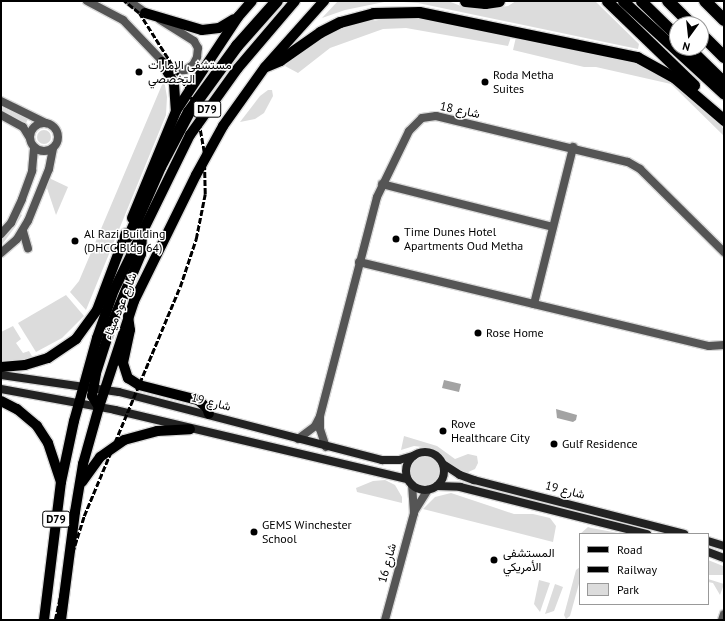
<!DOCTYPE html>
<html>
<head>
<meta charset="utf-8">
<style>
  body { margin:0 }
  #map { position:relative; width:725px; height:621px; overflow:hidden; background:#fff; font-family:"PT Sans",Vazirmatn,sans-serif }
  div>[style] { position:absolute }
  .green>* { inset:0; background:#dcdcdc }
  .round { border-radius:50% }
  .water>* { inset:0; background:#a3a3a3 }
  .roads { filter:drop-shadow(1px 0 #dbdbdb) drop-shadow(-1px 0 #dbdbdb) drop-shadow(0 1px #dbdbdb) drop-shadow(0 -1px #dbdbdb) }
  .minor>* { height:8px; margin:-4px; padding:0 4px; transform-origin:4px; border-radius:4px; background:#555 }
  .tertiary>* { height:8px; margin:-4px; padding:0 4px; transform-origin:4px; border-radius:4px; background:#555 }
  .tertiary>.ring { margin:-4px; padding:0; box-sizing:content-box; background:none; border:8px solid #555; border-radius:50% }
  .secondary>* { height:8px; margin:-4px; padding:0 4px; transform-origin:4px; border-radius:4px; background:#222 }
  .secondary>.ring { margin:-4px; padding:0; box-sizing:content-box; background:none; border:8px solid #222; border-radius:50% }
  .primary>* { height:10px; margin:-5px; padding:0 5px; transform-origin:5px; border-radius:5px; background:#000 }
  .trunk>* { height:11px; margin:-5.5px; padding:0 5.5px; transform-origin:5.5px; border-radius:5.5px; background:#000 }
  .motorway>* { height:12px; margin:-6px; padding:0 6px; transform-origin:6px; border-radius:6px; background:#000 }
  .rail>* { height:2.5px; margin-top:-1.25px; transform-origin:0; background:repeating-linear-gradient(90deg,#000 0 6px,transparent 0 8px) }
  .dots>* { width:11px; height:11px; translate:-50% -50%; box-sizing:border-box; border:2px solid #fff; border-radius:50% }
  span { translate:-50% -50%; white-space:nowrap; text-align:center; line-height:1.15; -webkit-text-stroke:3px #fff; paint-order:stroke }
  .shield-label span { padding:1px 3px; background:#fff; border:1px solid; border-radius:3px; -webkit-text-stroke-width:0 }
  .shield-label { font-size:11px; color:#000; font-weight:700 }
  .poi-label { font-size:12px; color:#000 }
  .left { translate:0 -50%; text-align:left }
  .street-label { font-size:12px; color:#000 }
  .frame { position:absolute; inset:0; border:2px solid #000; pointer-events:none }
  .legend { position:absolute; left:579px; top:533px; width:130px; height:72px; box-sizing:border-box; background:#fff; border:1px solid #999; margin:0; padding:5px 7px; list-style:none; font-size:12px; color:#000 }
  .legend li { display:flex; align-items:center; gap:8px; height:20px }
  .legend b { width:20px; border:1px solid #999 }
  .north { position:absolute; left:669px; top:16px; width:40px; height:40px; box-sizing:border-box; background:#fff; border:1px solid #999; border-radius:50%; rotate:195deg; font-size:11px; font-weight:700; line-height:16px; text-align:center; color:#000 }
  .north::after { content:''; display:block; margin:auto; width:14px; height:18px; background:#000; clip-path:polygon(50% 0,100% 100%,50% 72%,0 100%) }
</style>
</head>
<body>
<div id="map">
  <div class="green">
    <div style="clip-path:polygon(338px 1px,448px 1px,461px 6px,485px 9px,508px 6px,516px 1px,595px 1px,639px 44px,638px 49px,418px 3px,389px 1px,345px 10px,322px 18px)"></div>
    <div style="clip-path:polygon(399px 17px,423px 19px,511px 37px,508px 46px,406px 28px,383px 29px,330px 48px,298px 73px,285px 66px,306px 47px,341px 29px,358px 23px)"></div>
    <div style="clip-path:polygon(516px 37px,635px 62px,654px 70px,680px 89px,724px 129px,724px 136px,671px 84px,596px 67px,584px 67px,513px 50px)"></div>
    <div style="clip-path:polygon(164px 80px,167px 97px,166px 115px,86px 310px,70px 292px,79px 281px)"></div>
    <div style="clip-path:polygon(268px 90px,272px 90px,273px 96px,264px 113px,255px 119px,240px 122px,260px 96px)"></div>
    <div style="clip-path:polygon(1px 107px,28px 119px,26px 123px,1px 111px)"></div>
    <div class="round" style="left:37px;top:130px;width:14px;height:14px"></div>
    <div style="clip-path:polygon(49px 178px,68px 187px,56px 215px,46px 185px)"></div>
    <div style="clip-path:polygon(18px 213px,22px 215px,15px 227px,1px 246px,1px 240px)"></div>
    <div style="clip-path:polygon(66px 295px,84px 316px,62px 338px,36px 352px,18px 323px)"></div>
    <div style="clip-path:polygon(13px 326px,21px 339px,16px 343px,23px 353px,29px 351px,33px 358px,1px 364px,1px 332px)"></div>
    <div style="clip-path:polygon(404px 436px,437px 446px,455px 459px,468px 454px,477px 456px,478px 463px,475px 469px,466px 473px,455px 468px,432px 448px,414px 446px,401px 450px)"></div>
    <div class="round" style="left:411px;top:457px;width:28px;height:28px"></div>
    <div style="clip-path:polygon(373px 481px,385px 480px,395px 485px,402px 497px,402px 503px,357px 492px,356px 488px)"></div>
    <div style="clip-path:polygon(451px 493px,514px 514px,533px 514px,550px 518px,556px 526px,553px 542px,423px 509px,435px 497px)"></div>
    <div style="clip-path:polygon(588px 527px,591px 528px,624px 534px,580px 534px)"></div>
    <div style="clip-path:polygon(708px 560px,723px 566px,724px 575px,708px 575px)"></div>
    <div style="clip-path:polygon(580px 567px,580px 580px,570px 616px,566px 619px,564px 615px,576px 570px)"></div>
    <div style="clip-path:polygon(708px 579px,724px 584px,720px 595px,713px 583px,708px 582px)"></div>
    <div style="clip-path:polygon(539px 580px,550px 583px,540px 612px,534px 604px)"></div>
    <div style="clip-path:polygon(555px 584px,563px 587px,554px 611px,545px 614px)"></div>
  </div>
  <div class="water">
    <div style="clip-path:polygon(444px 380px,461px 384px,459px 392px,442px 388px)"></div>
    <div style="clip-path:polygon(556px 409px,577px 415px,576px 420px,573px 422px,557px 418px)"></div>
  </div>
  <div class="roads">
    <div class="minor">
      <div style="left:382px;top:184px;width:176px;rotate:14.1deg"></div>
      <div style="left:359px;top:262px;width:360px;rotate:13.5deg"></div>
      <div style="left:709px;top:346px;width:15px;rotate:-4deg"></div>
      <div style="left:534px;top:304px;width:162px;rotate:-76deg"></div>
      <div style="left:320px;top:418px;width:11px;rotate:90deg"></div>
      <div style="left:320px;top:429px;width:19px;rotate:72deg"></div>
      <div style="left:298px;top:439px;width:21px;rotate:-37deg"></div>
      <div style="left:315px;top:426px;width:11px;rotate:-63deg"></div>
      <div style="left:320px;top:416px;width:226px;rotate:-75.4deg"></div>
      <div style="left:377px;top:197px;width:73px;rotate:-64.1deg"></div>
      <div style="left:409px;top:131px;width:18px;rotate:-45deg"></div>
      <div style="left:422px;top:118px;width:14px;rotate:-8deg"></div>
      <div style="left:436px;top:116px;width:197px;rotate:13.5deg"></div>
      <div style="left:628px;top:162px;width:14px;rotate:30deg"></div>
      <div style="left:640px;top:169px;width:118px;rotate:44.7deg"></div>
      <div style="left:414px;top:512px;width:26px;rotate:-58deg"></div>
      <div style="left:385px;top:620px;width:111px;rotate:-74.8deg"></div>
      <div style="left:414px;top:513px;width:28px;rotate:-94deg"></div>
      <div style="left:722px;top:620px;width:6px;rotate:-72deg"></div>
    </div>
    <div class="tertiary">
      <div style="left:87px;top:1px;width:41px;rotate:27.8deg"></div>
      <div style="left:123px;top:20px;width:65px;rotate:46.2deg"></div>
      <div style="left:168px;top:67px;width:9px;rotate:27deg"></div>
      <div style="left:176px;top:71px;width:9px;rotate:-6deg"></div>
      <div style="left:185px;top:70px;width:9px;rotate:-32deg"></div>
      <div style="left:193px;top:65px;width:9px;rotate:-63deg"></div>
      <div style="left:197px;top:57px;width:9px;rotate:-84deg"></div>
      <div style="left:198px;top:48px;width:8px;rotate:-120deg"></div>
      <div style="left:194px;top:41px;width:40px;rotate:-148deg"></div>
      <div style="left:129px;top:1px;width:24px;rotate:35deg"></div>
      <div style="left:1px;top:101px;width:50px;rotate:26.1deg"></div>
      <div style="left:1px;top:115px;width:25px;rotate:29deg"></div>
      <div style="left:23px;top:127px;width:13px;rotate:58deg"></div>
      <div class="ring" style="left:30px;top:123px;width:20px;height:20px"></div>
      <div style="left:23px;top:231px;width:18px;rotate:74deg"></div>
      <div style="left:1px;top:234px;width:15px;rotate:-48deg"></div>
      <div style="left:11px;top:223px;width:26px;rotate:-65deg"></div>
      <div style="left:22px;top:199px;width:30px;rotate:-70deg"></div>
      <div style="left:32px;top:171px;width:24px;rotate:-85deg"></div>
      <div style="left:1px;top:253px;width:21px;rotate:-41deg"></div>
      <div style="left:17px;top:239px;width:21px;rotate:-59deg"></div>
      <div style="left:28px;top:221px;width:56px;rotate:-68deg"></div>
      <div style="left:49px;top:169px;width:21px;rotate:-79deg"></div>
    </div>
    <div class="secondary">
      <div style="left:1px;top:375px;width:119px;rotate:8.2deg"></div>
      <div style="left:119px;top:392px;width:272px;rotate:14.5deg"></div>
      <div style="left:382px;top:460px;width:17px"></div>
      <div style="left:399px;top:460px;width:15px;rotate:-16deg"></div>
      <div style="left:1px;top:389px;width:116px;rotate:10.4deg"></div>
      <div style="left:115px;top:410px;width:300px;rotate:13.3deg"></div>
      <div class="ring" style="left:406px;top:452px;width:30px;height:30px"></div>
      <div style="left:443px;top:464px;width:20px;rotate:33deg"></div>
      <div style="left:460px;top:475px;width:15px;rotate:20deg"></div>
      <div style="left:474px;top:480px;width:217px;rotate:14.4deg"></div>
      <div style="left:437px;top:486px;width:23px;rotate:2deg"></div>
      <div style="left:460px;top:487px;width:193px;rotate:14.1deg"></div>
      <div style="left:708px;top:541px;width:17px;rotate:17deg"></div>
      <div style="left:708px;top:552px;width:17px;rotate:21deg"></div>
    </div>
    <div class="primary">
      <div style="left:145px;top:13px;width:59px;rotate:16.6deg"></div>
      <div style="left:202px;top:30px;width:17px;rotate:-7deg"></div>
      <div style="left:219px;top:28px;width:17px;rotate:-31deg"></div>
      <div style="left:162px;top:62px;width:25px;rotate:61deg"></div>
      <div style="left:174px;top:84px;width:27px;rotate:86deg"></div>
      <div style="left:132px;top:218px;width:116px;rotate:-67.6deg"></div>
      <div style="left:176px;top:111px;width:113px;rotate:-56.6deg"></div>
      <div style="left:238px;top:17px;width:21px;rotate:-49deg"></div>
      <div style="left:128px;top:316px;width:14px;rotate:82deg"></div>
      <div style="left:130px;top:330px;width:34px;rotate:102deg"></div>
      <div style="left:123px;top:363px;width:16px;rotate:72deg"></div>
      <div style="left:128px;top:378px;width:13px;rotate:32deg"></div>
      <div style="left:139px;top:385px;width:61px;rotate:14.3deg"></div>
      <div style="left:198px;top:400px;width:12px;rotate:42deg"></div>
      <div style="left:207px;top:408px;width:6px;rotate:72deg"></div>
      <div style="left:1px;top:367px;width:24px;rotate:-5deg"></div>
      <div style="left:25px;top:365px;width:24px;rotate:-17deg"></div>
      <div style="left:48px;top:358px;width:34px;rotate:-34deg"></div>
      <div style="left:76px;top:339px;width:36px;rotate:-54deg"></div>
      <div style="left:97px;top:310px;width:82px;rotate:-69.4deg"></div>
      <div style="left:1px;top:401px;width:18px;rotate:27deg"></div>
      <div style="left:17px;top:409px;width:26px;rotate:40deg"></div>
      <div style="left:37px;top:426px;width:20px;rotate:57deg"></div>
      <div style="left:48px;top:443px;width:41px;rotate:71.6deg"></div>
      <div style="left:99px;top:407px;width:13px;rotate:-122deg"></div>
      <div style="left:92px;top:396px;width:23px;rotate:-80deg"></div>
      <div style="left:96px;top:373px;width:52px;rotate:-72.3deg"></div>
      <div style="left:112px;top:323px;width:75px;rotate:-67.2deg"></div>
      <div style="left:141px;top:254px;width:20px;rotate:-87deg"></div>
      <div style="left:82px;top:482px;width:31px;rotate:-54deg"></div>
      <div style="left:100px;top:457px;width:29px;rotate:-35deg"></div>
      <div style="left:124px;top:440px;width:34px;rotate:-15deg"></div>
      <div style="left:157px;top:431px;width:33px;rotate:-3deg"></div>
      <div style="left:44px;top:620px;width:139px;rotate:-83deg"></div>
      <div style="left:61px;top:482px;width:62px;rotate:-78deg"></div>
      <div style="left:74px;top:421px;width:86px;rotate:-74.5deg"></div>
      <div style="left:97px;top:338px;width:51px;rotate:-70.5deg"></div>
      <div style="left:114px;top:290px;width:173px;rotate:-63.9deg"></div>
      <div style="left:190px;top:135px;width:82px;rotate:-54.4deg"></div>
      <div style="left:238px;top:68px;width:88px;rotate:-49.6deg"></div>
      <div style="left:61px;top:620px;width:109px;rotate:-82.6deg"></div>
      <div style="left:75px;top:512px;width:49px;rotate:-80.5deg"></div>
      <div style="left:83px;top:464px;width:59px;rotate:-74.3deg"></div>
      <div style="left:99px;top:407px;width:112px;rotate:-71.7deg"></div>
      <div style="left:134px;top:301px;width:140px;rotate:-63.8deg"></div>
      <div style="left:196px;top:175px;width:56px;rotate:-61.1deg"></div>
      <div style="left:223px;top:126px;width:72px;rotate:-54.6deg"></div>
      <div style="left:265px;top:67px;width:89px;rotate:-48.2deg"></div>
    </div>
    <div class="trunk">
      <div style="left:465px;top:1px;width:20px;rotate:6deg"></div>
      <div style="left:485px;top:3px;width:14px;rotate:-8deg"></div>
      <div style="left:607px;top:1px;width:121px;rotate:44deg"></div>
      <div style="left:623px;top:1px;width:137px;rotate:42.6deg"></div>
      <div style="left:641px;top:1px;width:50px;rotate:44.2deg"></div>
      <div style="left:689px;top:48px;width:49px;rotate:44.2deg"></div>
      <div style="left:266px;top:66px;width:15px;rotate:-23deg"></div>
      <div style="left:280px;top:60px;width:49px;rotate:-35deg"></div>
      <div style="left:320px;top:32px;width:22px;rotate:-27deg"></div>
      <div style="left:340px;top:22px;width:34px;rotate:-15deg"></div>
      <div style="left:373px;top:13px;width:46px;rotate:-1.2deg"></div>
      <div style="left:419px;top:12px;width:223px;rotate:11.7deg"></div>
      <div style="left:637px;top:57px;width:43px;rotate:28.9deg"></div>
      <div style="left:675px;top:78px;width:65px;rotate:40.6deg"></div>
    </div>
    <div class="motorway">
      <div style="left:668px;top:1px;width:33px;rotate:45deg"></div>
      <div style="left:705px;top:1px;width:27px;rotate:45deg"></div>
      <div style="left:701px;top:34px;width:33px;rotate:45deg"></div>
      <div style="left:124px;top:240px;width:10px;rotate:-45deg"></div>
      <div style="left:131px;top:233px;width:72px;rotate:-66.3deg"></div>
      <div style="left:160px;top:167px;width:62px;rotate:-62.2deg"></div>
      <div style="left:189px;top:112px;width:82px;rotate:-54deg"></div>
      <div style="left:237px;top:46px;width:60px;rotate:-48.4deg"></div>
    </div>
  </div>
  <div class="rail">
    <div style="left:55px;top:620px;width:45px;rotate:-77.2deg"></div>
    <div style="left:65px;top:576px;width:63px;rotate:-72.4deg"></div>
    <div style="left:84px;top:516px;width:248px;rotate:-67.3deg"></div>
    <div style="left:180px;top:287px;width:51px;rotate:-71.6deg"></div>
    <div style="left:196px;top:239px;width:46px;rotate:-78.7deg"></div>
    <div style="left:205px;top:194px;width:42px;rotate:-91.4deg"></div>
    <div style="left:204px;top:152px;width:35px;rotate:-100deg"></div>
    <div style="left:198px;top:118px;width:28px;rotate:-109deg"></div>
    <div style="left:189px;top:92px;width:93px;rotate:-122.3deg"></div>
    <div style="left:139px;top:13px;width:19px;rotate:-141deg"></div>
  </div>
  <div class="dots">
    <div style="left:139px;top:72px;background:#000"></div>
    <div style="left:485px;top:82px;background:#000"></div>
    <div style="left:396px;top:239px;background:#000"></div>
    <div style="left:75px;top:241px;background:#000"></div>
    <div style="left:478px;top:333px;background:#000"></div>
    <div style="left:443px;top:431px;background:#000"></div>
    <div style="left:554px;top:444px;background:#000"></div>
    <div style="left:254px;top:532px;background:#000"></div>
    <div style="left:494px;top:560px;background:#000"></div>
  </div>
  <div class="shield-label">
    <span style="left:207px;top:109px">D79</span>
    <span style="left:56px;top:519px">D79</span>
  </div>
  <div class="poi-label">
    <span class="left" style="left:148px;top:72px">مستشفى الإمارات<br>التخصصي</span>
    <span class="left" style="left:493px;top:82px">Roda Metha<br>Suites</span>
    <span class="left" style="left:404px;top:239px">Time Dunes Hotel<br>Apartments Oud Metha</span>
    <span class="left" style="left:84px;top:241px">Al Razi Building<br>(DHCC Bldg 64)</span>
    <span class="left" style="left:486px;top:333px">Rose Home</span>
    <span class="left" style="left:451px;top:431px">Rove<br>Healthcare City</span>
    <span class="left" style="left:562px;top:444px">Gulf Residence</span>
    <span class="left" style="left:262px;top:532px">GEMS Winchester<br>School</span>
    <span class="left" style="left:503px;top:560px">المستشفى<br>الأمريكي</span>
  </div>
  <div class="street-label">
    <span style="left:460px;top:110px;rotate:12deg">شارع 18</span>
    <span style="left:120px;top:306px;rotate:-68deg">شارع عود ميثاء</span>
    <span style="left:211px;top:402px;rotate:14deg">شارع 19</span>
    <span style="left:565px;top:490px;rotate:14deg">شارع 19</span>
    <span style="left:387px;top:563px;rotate:-75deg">شارع 16</span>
  </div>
  <div class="frame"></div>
  <ul class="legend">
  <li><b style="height:5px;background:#000"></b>Road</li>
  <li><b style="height:5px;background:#000"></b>Railway</li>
  <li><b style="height:11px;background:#dcdcdc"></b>Park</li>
  </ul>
  <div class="north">N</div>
</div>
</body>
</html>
